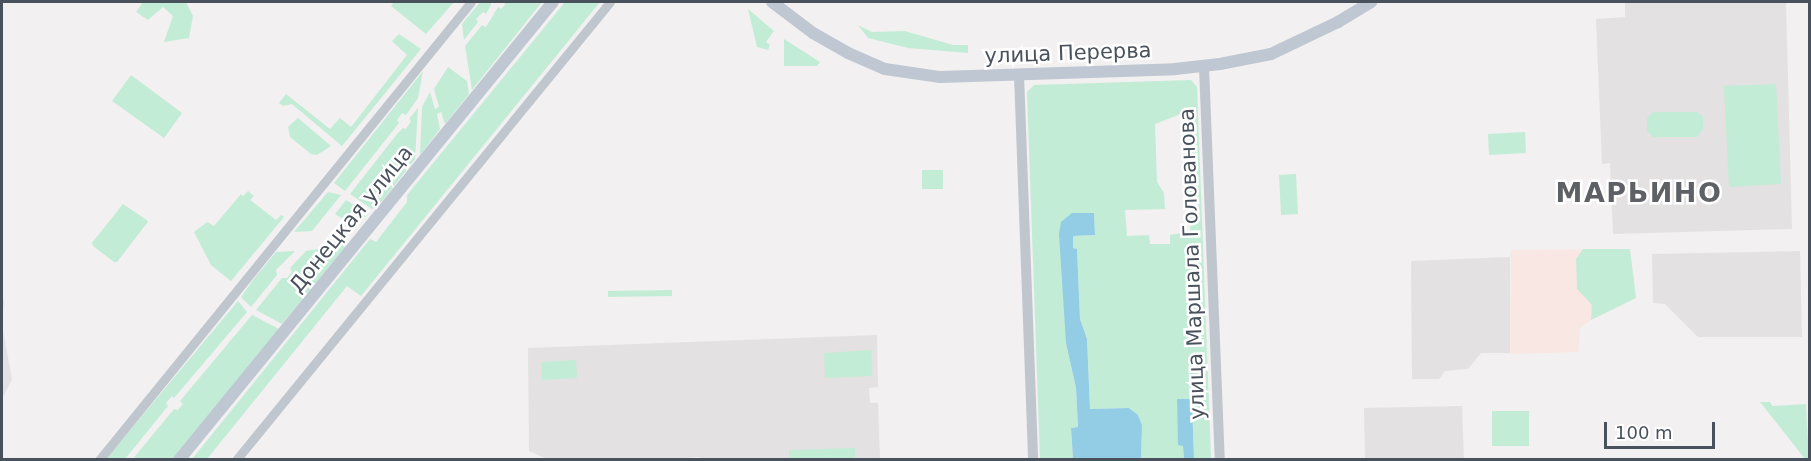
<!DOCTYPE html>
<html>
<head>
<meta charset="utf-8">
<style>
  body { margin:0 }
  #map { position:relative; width:1811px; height:461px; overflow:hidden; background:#f2f0f0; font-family:"DejaVu Sans",sans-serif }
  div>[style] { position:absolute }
  .education>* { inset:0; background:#e3e1e1 }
  .medical>* { inset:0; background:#f9e7e3 }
  .green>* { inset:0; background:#c3ecd6 }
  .water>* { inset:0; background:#93cde5 }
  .minor>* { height:9px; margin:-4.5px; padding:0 4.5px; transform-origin:4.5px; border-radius:4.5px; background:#bfc6cd }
  .tertiary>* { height:10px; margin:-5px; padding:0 5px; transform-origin:5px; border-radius:5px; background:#bfc6cd }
  .secondary>* { height:12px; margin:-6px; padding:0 6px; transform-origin:6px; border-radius:6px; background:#bfc7d2 }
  span { translate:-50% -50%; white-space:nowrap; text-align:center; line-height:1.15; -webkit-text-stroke:5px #fff; paint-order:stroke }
  .street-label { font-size:21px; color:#49525c }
  .district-label { font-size:27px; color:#5d6064; font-weight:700; letter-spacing:1.5px }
  .frame { position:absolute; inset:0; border:3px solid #49525c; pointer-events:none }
  .scale { position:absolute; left:1604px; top:422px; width:111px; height:27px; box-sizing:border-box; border:3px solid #49525c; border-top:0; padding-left:8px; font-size:18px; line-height:21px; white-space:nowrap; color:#49525c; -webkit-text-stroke:4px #fff; paint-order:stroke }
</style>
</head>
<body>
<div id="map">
  <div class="education">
    <div style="clip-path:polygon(1625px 2px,1786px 2px,1792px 229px,1613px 234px,1610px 163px,1602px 164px,1596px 19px,1625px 17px)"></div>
    <div style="clip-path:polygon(1800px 251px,1802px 337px,1698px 337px,1665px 304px,1653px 303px,1652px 254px)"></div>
    <div style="clip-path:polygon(1510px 257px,1510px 353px,1481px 353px,1468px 369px,1445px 371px,1439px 379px,1412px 379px,1411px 261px)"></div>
    <div style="clip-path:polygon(2px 298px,4px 300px,2px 325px,12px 379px,2px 399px)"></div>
    <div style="clip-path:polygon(877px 335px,878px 387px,869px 388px,870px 403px,878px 403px,880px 459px,704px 460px,699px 457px,665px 460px,547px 459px,529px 451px,528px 348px)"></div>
    <div style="clip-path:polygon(1462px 406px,1464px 459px,1365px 459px,1364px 408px)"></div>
  </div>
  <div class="medical">
    <div style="clip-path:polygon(1630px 249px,1636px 298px,1591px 320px,1580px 328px,1578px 352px,1510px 354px,1511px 250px)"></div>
  </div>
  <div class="green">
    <div style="clip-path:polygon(143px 2px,186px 2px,193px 16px,189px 38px,164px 42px,173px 16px,163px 7px,148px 20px,136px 12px)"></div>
    <div style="clip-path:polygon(394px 2px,454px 2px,426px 34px,391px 6px)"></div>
    <div style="clip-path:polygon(480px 2px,491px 2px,491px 5px,486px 14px,483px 12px,476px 19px,478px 22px,464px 40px,462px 24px)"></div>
    <div style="clip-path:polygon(504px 2px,542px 2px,472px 90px,465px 46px,482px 25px,486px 27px,498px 7px,501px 9px,505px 5px)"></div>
    <div style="clip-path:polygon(565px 2px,600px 2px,361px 296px,347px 286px,207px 459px,192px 459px,370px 239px,376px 242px,407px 202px,407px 195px)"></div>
    <div style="clip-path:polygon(748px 9px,774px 31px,766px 42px,770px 45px,768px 50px,757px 47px)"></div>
    <div style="clip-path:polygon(858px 25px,872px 32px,905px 31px,953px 45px,968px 45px,968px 53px,908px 48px,868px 38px)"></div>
    <div style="clip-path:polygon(399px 34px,421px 49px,342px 146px,292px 104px,283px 106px,279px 103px,286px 94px,330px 129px,340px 118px,351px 127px,407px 55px,392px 41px)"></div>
    <div style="clip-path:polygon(784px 39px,820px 62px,817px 66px,784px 66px)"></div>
    <div style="clip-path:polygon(448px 67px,467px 81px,469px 94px,445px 124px,441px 112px,437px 114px,440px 129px,420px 155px,422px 107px,430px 92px,435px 109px,439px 107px,434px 89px)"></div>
    <div style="clip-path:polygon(423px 71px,418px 98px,406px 115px,402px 113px,397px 120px,399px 123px,345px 191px,334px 183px)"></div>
    <div style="clip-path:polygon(131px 75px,182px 113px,164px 138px,112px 101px)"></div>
    <div style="clip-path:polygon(evenodd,1191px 80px,1197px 87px,1211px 459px,1194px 459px,1192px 402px,1189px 399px,1177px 399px,1179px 445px,1183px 445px,1184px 459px,1141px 459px,1142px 425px,1138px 415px,1129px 408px,1090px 409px,1087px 339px,1080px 319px,1077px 249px,1073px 248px,1073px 236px,1095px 235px,1094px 213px,1072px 213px,1066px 343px,1076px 388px,1078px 427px,1071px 428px,1073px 459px,1040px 459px,1027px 92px,1034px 85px,1191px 80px,1181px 114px,1190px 125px,1190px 196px,1198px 197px,1199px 214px,1191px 216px,1190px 232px,1170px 235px,1170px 244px,1150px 244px,1149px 235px,1127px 236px,1125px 210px,1165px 209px,1164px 193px,1157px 182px,1155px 124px,1181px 114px)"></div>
    <div style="clip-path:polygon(1776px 84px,1781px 184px,1729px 187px,1724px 86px)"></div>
    <div style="clip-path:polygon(418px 108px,415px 159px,383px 200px,372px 209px,350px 194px,397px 134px,403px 128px,406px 129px,411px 121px,409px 119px)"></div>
    <div style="clip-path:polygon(1653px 112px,1697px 112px,1703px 117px,1703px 129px,1697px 137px,1653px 137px,1647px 131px,1647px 118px)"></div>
    <div style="clip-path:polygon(298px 118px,331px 146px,317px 155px,311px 154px,290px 137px,288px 127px)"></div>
    <div style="clip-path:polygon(1525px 132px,1526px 153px,1489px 155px,1488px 134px)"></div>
    <div style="clip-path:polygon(922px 170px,943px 170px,943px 189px,922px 189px)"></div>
    <div style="clip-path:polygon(1296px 174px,1298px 214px,1281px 215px,1279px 175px)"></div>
    <div style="clip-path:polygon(248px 191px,254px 196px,250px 200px,276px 220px,281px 215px,284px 217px,231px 281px,211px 265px,194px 232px,207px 222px,214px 226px,241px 194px,243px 196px)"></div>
    <div style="clip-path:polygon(328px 192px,341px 195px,312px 231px,294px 232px)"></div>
    <div style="clip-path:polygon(346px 200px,368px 214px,356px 227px,335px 214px)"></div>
    <div style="clip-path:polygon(123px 204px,148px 221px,147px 223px,117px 262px,114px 262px,93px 246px,92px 243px)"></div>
    <div style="clip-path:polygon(344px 244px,347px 245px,282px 324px,256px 310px,282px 278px,287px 278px,292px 272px,290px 268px,306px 251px)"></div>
    <div style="clip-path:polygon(1583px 249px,1630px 249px,1636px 298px,1591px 320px,1592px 305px,1577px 289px,1576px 259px)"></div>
    <div style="clip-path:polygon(295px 251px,276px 270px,277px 275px,251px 307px,241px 297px,253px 280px,276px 252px)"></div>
    <div style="clip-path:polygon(672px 290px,672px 296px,608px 297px,608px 291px)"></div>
    <div style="clip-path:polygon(238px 301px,247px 312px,174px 398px,172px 396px,166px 403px,168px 406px,125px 459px,106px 459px)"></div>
    <div style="clip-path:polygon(252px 315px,279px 329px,173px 459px,132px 460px,174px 409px,178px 410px,183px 404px,180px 401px)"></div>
    <div style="clip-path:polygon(871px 350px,872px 376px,825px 378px,824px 353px)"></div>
    <div style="clip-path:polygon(576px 360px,577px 378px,542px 380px,541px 362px)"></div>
    <div style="clip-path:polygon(1760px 402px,1770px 402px,1772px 406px,1806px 404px,1809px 459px,1805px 459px)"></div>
    <div style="clip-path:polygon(1492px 411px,1529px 411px,1529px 446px,1492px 446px)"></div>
    <div style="clip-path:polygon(855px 448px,855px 459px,789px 459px,789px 450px)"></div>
  </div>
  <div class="water">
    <div style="clip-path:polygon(1072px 213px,1094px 213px,1095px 235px,1073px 236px,1073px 248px,1077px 249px,1080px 319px,1087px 339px,1090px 409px,1129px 408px,1138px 415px,1142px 425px,1141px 459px,1073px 459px,1071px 428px,1078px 427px,1076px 388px,1066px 343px,1059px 234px,1061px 222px)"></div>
    <div style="clip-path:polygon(1177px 399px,1189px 399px,1192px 402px,1194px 459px,1184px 459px,1183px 446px,1178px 445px)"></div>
  </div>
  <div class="minor">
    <div style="left:99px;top:460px;width:590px;rotate:-50.92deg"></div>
    <div style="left:236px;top:460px;width:591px;rotate:-50.77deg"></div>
  </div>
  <div class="tertiary">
    <div style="left:1204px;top:67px;width:393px;rotate:87.7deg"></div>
    <div style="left:1019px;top:75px;width:385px;rotate:87.9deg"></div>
  </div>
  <div class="secondary">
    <div style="left:772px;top:2px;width:51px;rotate:37.1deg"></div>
    <div style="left:813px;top:33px;width:40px;rotate:29.7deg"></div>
    <div style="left:848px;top:53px;width:40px;rotate:23.4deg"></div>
    <div style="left:885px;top:69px;width:56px;rotate:8.3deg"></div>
    <div style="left:940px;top:77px;width:235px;rotate:-1.9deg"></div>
    <div style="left:1175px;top:69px;width:45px;rotate:-6.3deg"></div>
    <div style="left:1220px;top:64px;width:52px;rotate:-11.1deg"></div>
    <div style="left:1271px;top:54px;width:74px;rotate:-25.5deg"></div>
    <div style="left:1338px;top:22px;width:39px;rotate:-31deg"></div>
    <div style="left:179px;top:460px;width:591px;rotate:-50.77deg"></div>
  </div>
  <div class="street-label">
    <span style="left:1068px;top:53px;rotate:-2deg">улица Перерва</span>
    <span style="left:351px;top:219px;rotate:-51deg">Донецкая улица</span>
    <span style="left:1192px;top:264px;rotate:-92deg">улица Маршала Голованова</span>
  </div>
  <div class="district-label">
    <span style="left:1639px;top:193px">МАРЬИНО</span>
  </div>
  <div class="frame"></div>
  <div class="scale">100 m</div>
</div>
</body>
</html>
